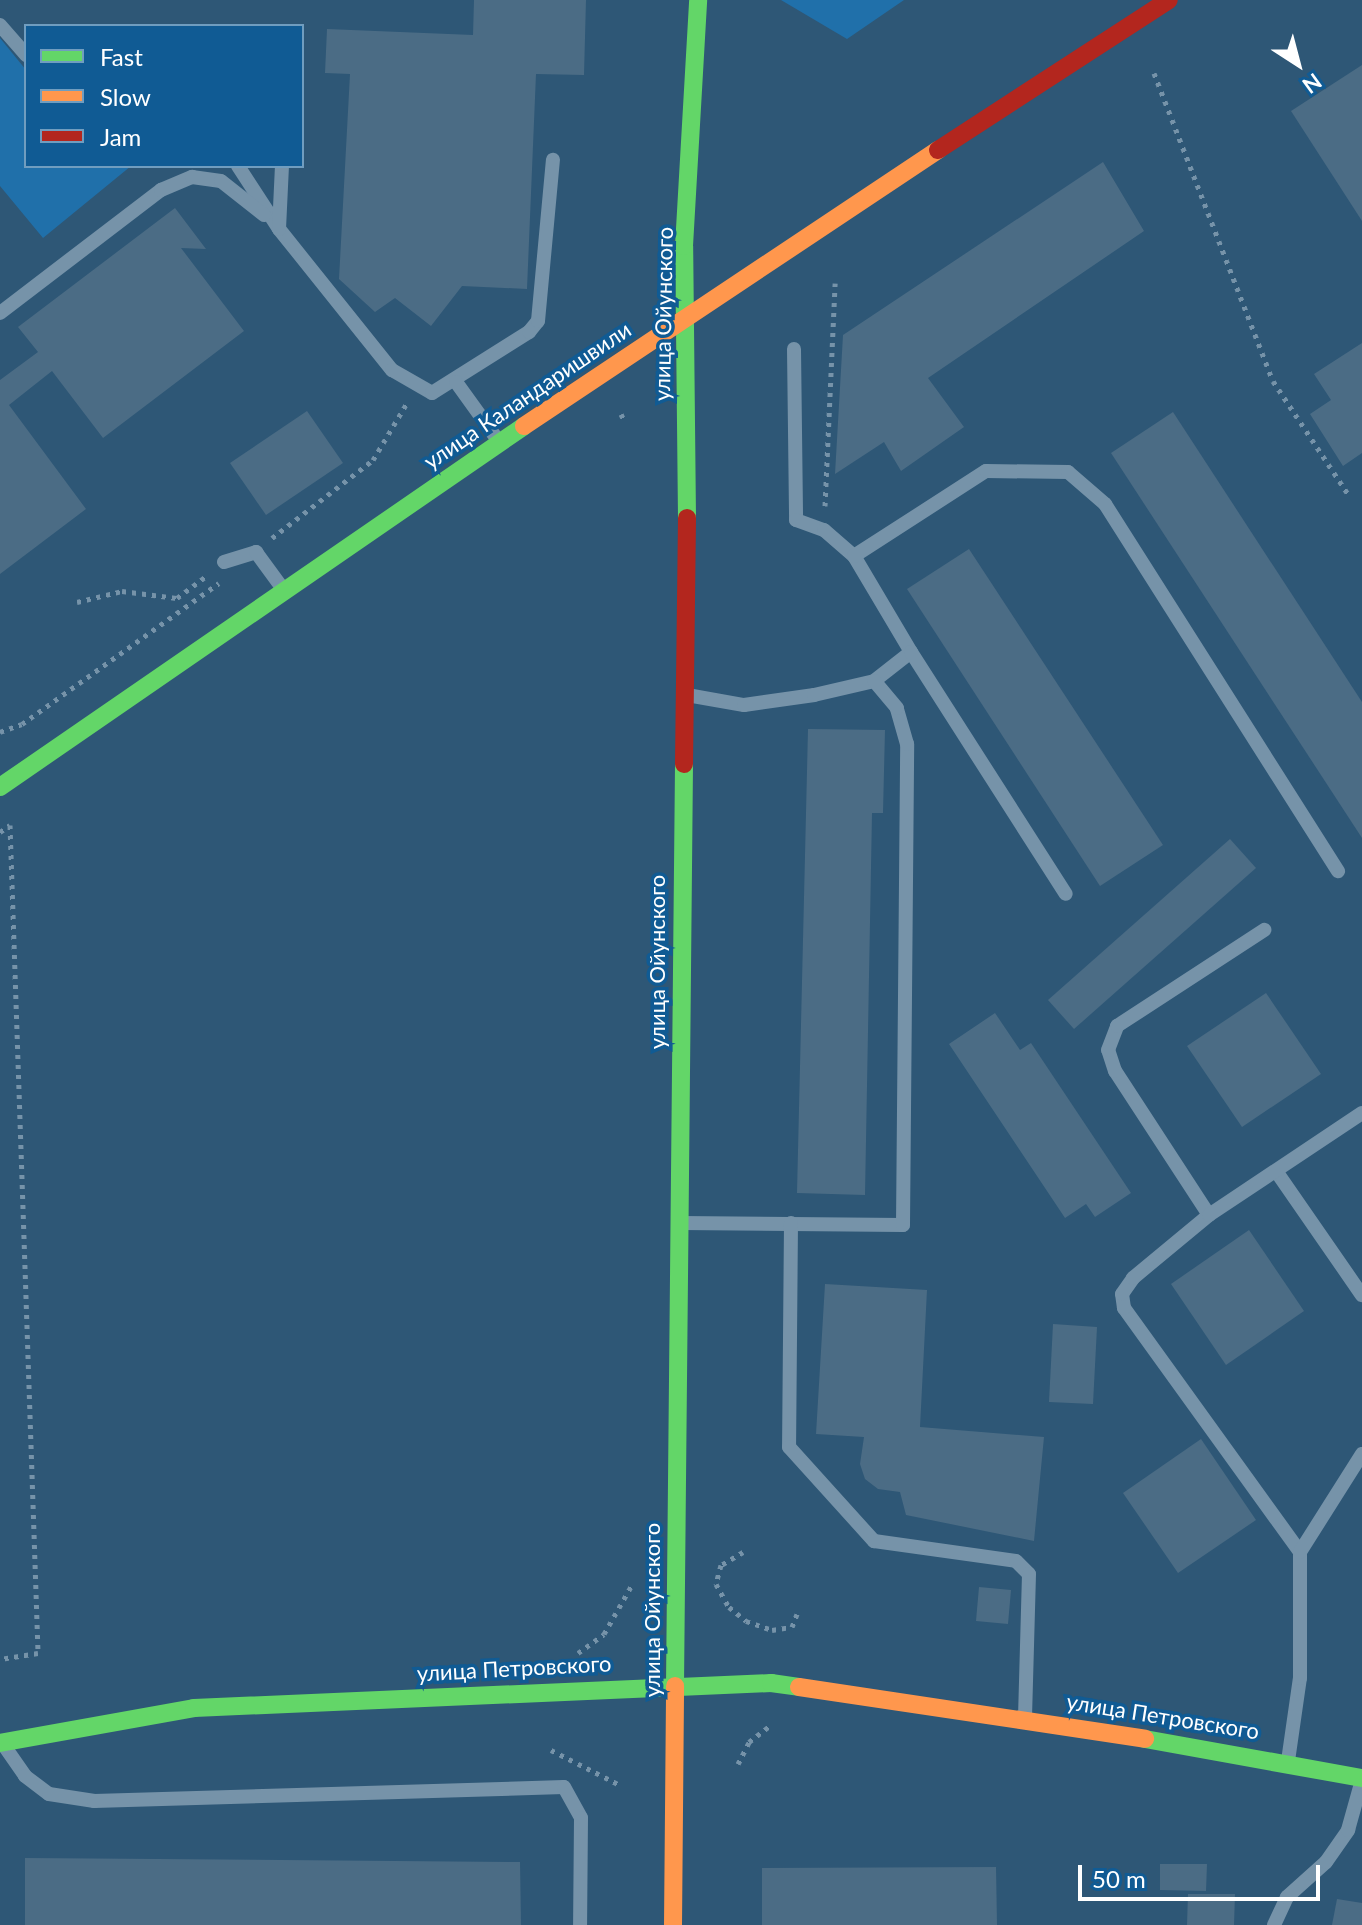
<!DOCTYPE html>
<html>
<head>
<meta charset="utf-8">
<style>
  body { margin:0 }
  #map { position:relative; width:1362px; height:1925px; overflow:hidden; background:#2e5776; font-family:Lato,sans-serif }
  div>[style] { position:absolute }
  .green>* { inset:0; background:#2070aa }
  .building>* { inset:0; background:#4b6c85 }
  .path>* { height:5px; margin-top:-2.5px; transform-origin:0; background:repeating-linear-gradient(90deg,#7693a9 0 4px,transparent 0 10px) }
  .lane>* { height:14px; margin:-7px; padding:0 7px; transform-origin:7px; border-radius:7px; background:#7693a9 }
  .fast>* { height:18px; margin:-9px; padding:0 9px; transform-origin:9px; border-radius:9px; background:#63d668 }
  .slow>* { height:18px; margin:-9px; padding:0 9px; transform-origin:9px; border-radius:9px; background:#ff974d }
  .jam>* { height:18px; margin:-9px; padding:0 9px; transform-origin:9px; border-radius:9px; background:#b3261e }
  span { translate:-50% -50%; white-space:nowrap; text-align:center; line-height:1.15; -webkit-text-stroke:7px #105b94; paint-order:stroke }
  .street-label { font-size:22px; color:#fff }
  .legend { position:absolute; left:24px; top:24px; width:280px; height:144px; box-sizing:border-box; background:#105b94; border:2px solid #709dbf; margin:0; padding:10px 14px; list-style:none; font-size:24px; color:#fff }
  .legend li { display:flex; align-items:center; gap:16px; height:40px }
  .legend b { width:40px; border:2px solid #709dbf }
  .north { position:absolute; left:1258px; top:24px; width:80px; height:80px; -webkit-text-stroke:6px #105b94; paint-order:stroke; rotate:144deg; font-size:22px; font-weight:700; line-height:32px; text-align:center; color:#fff }
  .north::after { content:''; display:block; margin:auto; width:28px; height:36px; background:#fff; clip-path:polygon(50% 0,100% 100%,50% 72%,0 100%) }
  .scale { position:absolute; left:1078px; top:1865px; width:242px; height:36px; box-sizing:border-box; border:4px solid #fff; border-top:0; padding-left:10px; font-size:24px; line-height:28px; white-space:nowrap; color:#fff; -webkit-text-stroke:6px #105b94; paint-order:stroke }
</style>
</head>
<body>
<div id="map">
  <div class="green">
    <div style="clip-path:polygon(781px 0,904px 0,847px 39px)"></div>
    <div style="clip-path:polygon(0 38px,26px 70px,26px 166px,131px 166px,43px 238px,0 186px)"></div>
  </div>
  <div class="building">
    <div style="clip-path:polygon(474px 0,586px 0,584px 75px,536px 74px,527px 289px,462px 286px,431px 326px,395px 298px,375px 312px,339px 279px,350px 74px,325px 73px,327px 29px,473px 35px)"></div>
    <div style="clip-path:polygon(1362px 65px,1362px 221px,1291px 111px)"></div>
    <div style="clip-path:polygon(1103px 162px,1144px 231px,928px 378px,964px 427px,901px 471px,884px 442px,835px 474px,843px 335px)"></div>
    <div style="clip-path:polygon(175px 208px,206px 249px,181px 248px,244px 331px,103px 438px,52px 371px,9px 405px,86px 509px,0 574px,0 380px,38px 352px,18px 327px)"></div>
    <div style="clip-path:polygon(1362px 343px,1362px 453px,1343px 466px,1310px 414px,1331px 400px,1314px 374px)"></div>
    <div style="clip-path:polygon(307px 411px,343px 463px,266px 515px,230px 463px)"></div>
    <div style="clip-path:polygon(1173px 412px,1362px 702px,1362px 838px,1111px 453px)"></div>
    <div style="clip-path:polygon(969px 549px,1163px 845px,1100px 886px,907px 589px)"></div>
    <div style="clip-path:polygon(808px 729px,885px 730px,883px 813px,872px 813px,865px 1195px,797px 1193px)"></div>
    <div style="clip-path:polygon(1230px 839px,1256px 868px,1074px 1029px,1048px 1000px)"></div>
    <div style="clip-path:polygon(1266px 993px,1321px 1074px,1242px 1127px,1187px 1046px)"></div>
    <div style="clip-path:polygon(995px 1013px,1020px 1050px,1031px 1043px,1131px 1193px,1095px 1217px,1086px 1204px,1065px 1218px,949px 1044px)"></div>
    <div style="clip-path:polygon(1249px 1230px,1304px 1311px,1226px 1365px,1171px 1284px)"></div>
    <div style="clip-path:polygon(825px 1284px,927px 1290px,920px 1427px,1044px 1437px,1034px 1541px,906px 1515px,900px 1492px,878px 1489px,865px 1479px,860px 1464px,864px 1437px,816px 1434px)"></div>
    <div style="clip-path:polygon(1053px 1324px,1097px 1327px,1093px 1404px,1049px 1402px)"></div>
    <div style="clip-path:polygon(1201px 1439px,1256px 1520px,1178px 1573px,1123px 1493px)"></div>
    <div style="clip-path:polygon(979px 1587px,1011px 1590px,1008px 1624px,976px 1621px)"></div>
    <div style="clip-path:polygon(25px 1858px,520px 1862px,521px 1925px,25px 1925px)"></div>
    <div style="clip-path:polygon(1160px 1864px,1207px 1864px,1206px 1891px,1160px 1890px)"></div>
    <div style="clip-path:polygon(996px 1867px,997px 1925px,762px 1925px,762px 1868px)"></div>
    <div style="clip-path:polygon(1188px 1894px,1235px 1894px,1234px 1925px,1187px 1925px)"></div>
    <div style="clip-path:polygon(1337px 1899px,1362px 1903px,1362px 1925px,1332px 1925px)"></div>
  </div>
  <div class="path">
    <div style="left:1154px;top:73px;width:330px;rotate:68.9deg"></div>
    <div style="left:1273px;top:381px;width:136px;rotate:56.4deg"></div>
    <div style="left:621px;top:414px;width:9px;rotate:63deg"></div>
    <div style="left:825px;top:506px;width:223px;rotate:-87.4deg"></div>
    <div style="left:272px;top:538px;width:128px;rotate:-37.7deg"></div>
    <div style="left:373px;top:460px;width:66px;rotate:-59.2deg"></div>
    <div style="left:77px;top:602px;width:46px;rotate:-13.7deg"></div>
    <div style="left:122px;top:591px;width:55px;rotate:7.3deg"></div>
    <div style="left:177px;top:598px;width:38px;rotate:-37deg"></div>
    <div style="left:0;top:732px;width:23px;rotate:-20deg"></div>
    <div style="left:22px;top:724px;width:242px;rotate:-35.6deg"></div>
    <div style="left:0;top:832px;width:12px;rotate:-35deg"></div>
    <div style="left:10px;top:825px;width:828px;rotate:88.06deg"></div>
    <div style="left:38px;top:1653px;width:38px;rotate:171deg"></div>
    <div style="left:743px;top:1552px;width:26px;rotate:149deg"></div>
    <div style="left:721px;top:1565px;width:20px;rotate:105deg"></div>
    <div style="left:716px;top:1584px;width:26px;rotate:61deg"></div>
    <div style="left:729px;top:1607px;width:22px;rotate:39deg"></div>
    <div style="left:746px;top:1621px;width:28px;rotate:19deg"></div>
    <div style="left:772px;top:1630px;width:20px;rotate:-9deg"></div>
    <div style="left:792px;top:1627px;width:14px;rotate:-69deg"></div>
    <div style="left:578px;top:1653px;width:32px;rotate:-36deg"></div>
    <div style="left:604px;top:1634px;width:56px;rotate:-60.3deg"></div>
    <div style="left:551px;top:1750px;width:75px;rotate:26.9deg"></div>
    <div style="left:738px;top:1764px;width:25px;rotate:-63deg"></div>
    <div style="left:749px;top:1742px;width:28px;rotate:-38deg"></div>
  </div>
  <div class="lane">
    <div style="left:0;top:25px;width:40px;rotate:49deg"></div>
    <div style="left:238px;top:166px;width:75px;rotate:56.9deg"></div>
    <div style="left:279px;top:229px;width:181px;rotate:51.3deg"></div>
    <div style="left:392px;top:370px;width:46px;rotate:29.9deg"></div>
    <div style="left:432px;top:393px;width:115px;rotate:-32.2deg"></div>
    <div style="left:529px;top:332px;width:14px;rotate:-51deg"></div>
    <div style="left:538px;top:321px;width:162px;rotate:-84.7deg"></div>
    <div style="left:279px;top:229px;width:63px;rotate:-87.3deg"></div>
    <div style="left:0;top:313px;width:203px;rotate:-37.4deg"></div>
    <div style="left:161px;top:190px;width:34px;rotate:-23deg"></div>
    <div style="left:192px;top:177px;width:29px;rotate:8deg"></div>
    <div style="left:221px;top:181px;width:55px;rotate:38.3deg"></div>
    <div style="left:794px;top:349px;width:171px;rotate:89.3deg"></div>
    <div style="left:796px;top:520px;width:30px;rotate:20deg"></div>
    <div style="left:824px;top:530px;width:40px;rotate:41deg"></div>
    <div style="left:456px;top:382px;width:75px;rotate:54.2deg"></div>
    <div style="left:224px;top:562px;width:34px;rotate:-17deg"></div>
    <div style="left:256px;top:552px;width:46px;rotate:53.9deg"></div>
    <div style="left:911px;top:652px;width:112px;rotate:-120.7deg"></div>
    <div style="left:854px;top:556px;width:157px;rotate:-32.8deg"></div>
    <div style="left:986px;top:471px;width:82px;rotate:0.7deg"></div>
    <div style="left:1068px;top:472px;width:49px;rotate:40.9deg"></div>
    <div style="left:1105px;top:504px;width:435px;rotate:57.6deg"></div>
    <div style="left:687px;top:695px;width:58px;rotate:10deg"></div>
    <div style="left:744px;top:705px;width:71px;rotate:-8.1deg"></div>
    <div style="left:814px;top:695px;width:62px;rotate:-13.1deg"></div>
    <div style="left:874px;top:681px;width:47px;rotate:-38.1deg"></div>
    <div style="left:911px;top:652px;width:287px;rotate:57.4deg"></div>
    <div style="left:1276px;top:1171px;width:151px;rotate:55.3deg"></div>
    <div style="left:1209px;top:1215px;width:172px;rotate:-123.1deg"></div>
    <div style="left:1115px;top:1071px;width:22px;rotate:-108deg"></div>
    <div style="left:1108px;top:1050px;width:26px;rotate:-69deg"></div>
    <div style="left:1117px;top:1026px;width:176px;rotate:-33.1deg"></div>
    <div style="left:681px;top:1223px;width:222px;rotate:0.5deg"></div>
    <div style="left:903px;top:1225px;width:481px;rotate:-89.5deg"></div>
    <div style="left:907px;top:744px;width:37px;rotate:-106deg"></div>
    <div style="left:897px;top:708px;width:35px;rotate:-130deg"></div>
    <div style="left:791px;top:1223px;width:224px;rotate:90.5deg"></div>
    <div style="left:789px;top:1447px;width:127px;rotate:47.9deg"></div>
    <div style="left:874px;top:1541px;width:143px;rotate:8deg"></div>
    <div style="left:1016px;top:1561px;width:18px;rotate:45deg"></div>
    <div style="left:1029px;top:1574px;width:142px;rotate:91.6deg"></div>
    <div style="left:1300px;top:1552px;width:301px;rotate:-125.8deg"></div>
    <div style="left:1124px;top:1308px;width:14px;rotate:-98deg"></div>
    <div style="left:1122px;top:1294px;width:19px;rotate:-55deg"></div>
    <div style="left:1133px;top:1278px;width:99px;rotate:-39.7deg"></div>
    <div style="left:1209px;top:1215px;width:184px;rotate:-33.7deg"></div>
    <div style="left:5px;top:1747px;width:35px;rotate:55deg"></div>
    <div style="left:25px;top:1776px;width:30px;rotate:37deg"></div>
    <div style="left:49px;top:1794px;width:46px;rotate:8.8deg"></div>
    <div style="left:94px;top:1801px;width:470px;rotate:-1.7deg"></div>
    <div style="left:564px;top:1787px;width:35px;rotate:61deg"></div>
    <div style="left:581px;top:1818px;width:107px;rotate:90.5deg"></div>
    <div style="left:1288px;top:1761px;width:84px;rotate:-81.8deg"></div>
    <div style="left:1300px;top:1678px;width:126px;rotate:-90deg"></div>
    <div style="left:1300px;top:1552px;width:116px;rotate:-57.7deg"></div>
    <div style="left:1274px;top:1925px;width:31px;rotate:-65deg"></div>
    <div style="left:1287px;top:1897px;width:52px;rotate:-41.9deg"></div>
    <div style="left:1326px;top:1862px;width:39px;rotate:-55deg"></div>
    <div style="left:1348px;top:1830px;width:52px;rotate:-74.4deg"></div>
  </div>
  <div class="fast">
    <div style="left:687px;top:518px;width:272px;rotate:-90.6deg"></div>
    <div style="left:684px;top:246px;width:246px;rotate:-86.7deg"></div>
    <div style="left:0;top:787px;width:636px;rotate:-34.56deg"></div>
    <div style="left:675px;top:1686px;width:922px;rotate:-89.44deg"></div>
    <div style="left:1145px;top:1739px;width:220px;rotate:10.2deg"></div>
    <div style="left:0;top:1743px;width:197px;rotate:-10.2deg"></div>
    <div style="left:194px;top:1708px;width:578px;rotate:-2.48deg"></div>
    <div style="left:771px;top:1683px;width:28px;rotate:8deg"></div>
  </div>
  <div class="slow">
    <div style="left:524px;top:426px;width:498px;rotate:-33.7deg"></div>
    <div style="left:799px;top:1687px;width:350px;rotate:8.5deg"></div>
    <div style="left:673px;top:1925px;width:239px;rotate:-89.5deg"></div>
  </div>
  <div class="jam">
    <div style="left:938px;top:150px;width:275px;rotate:-33deg"></div>
    <div style="left:684px;top:764px;width:246px;rotate:-89.3deg"></div>
  </div>
  <div class="street-label">
    <span style="left:663px;top:314px;rotate:-89deg">улица Ойунского</span>
    <span style="left:527px;top:395px;rotate:-34deg">улица Каландаришвили</span>
    <span style="left:657px;top:962px;rotate:-90deg">улица Ойунского</span>
    <span style="left:652px;top:1610px;rotate:-90deg">улица Ойунского</span>
    <span style="left:514px;top:1668px;rotate:-3deg">улица Петровского</span>
    <span style="left:1163px;top:1716px;rotate:9deg">улица Петровского</span>
  </div>
  <ul class="legend">
  <li><b style="height:10px;background:#63d668"></b>Fast</li>
  <li><b style="height:10px;background:#ff974d"></b>Slow</li>
  <li><b style="height:10px;background:#b3261e"></b>Jam</li>
  </ul>
  <div class="north">N</div>
  <div class="scale">50 m</div>
</div>
</body>
</html>
